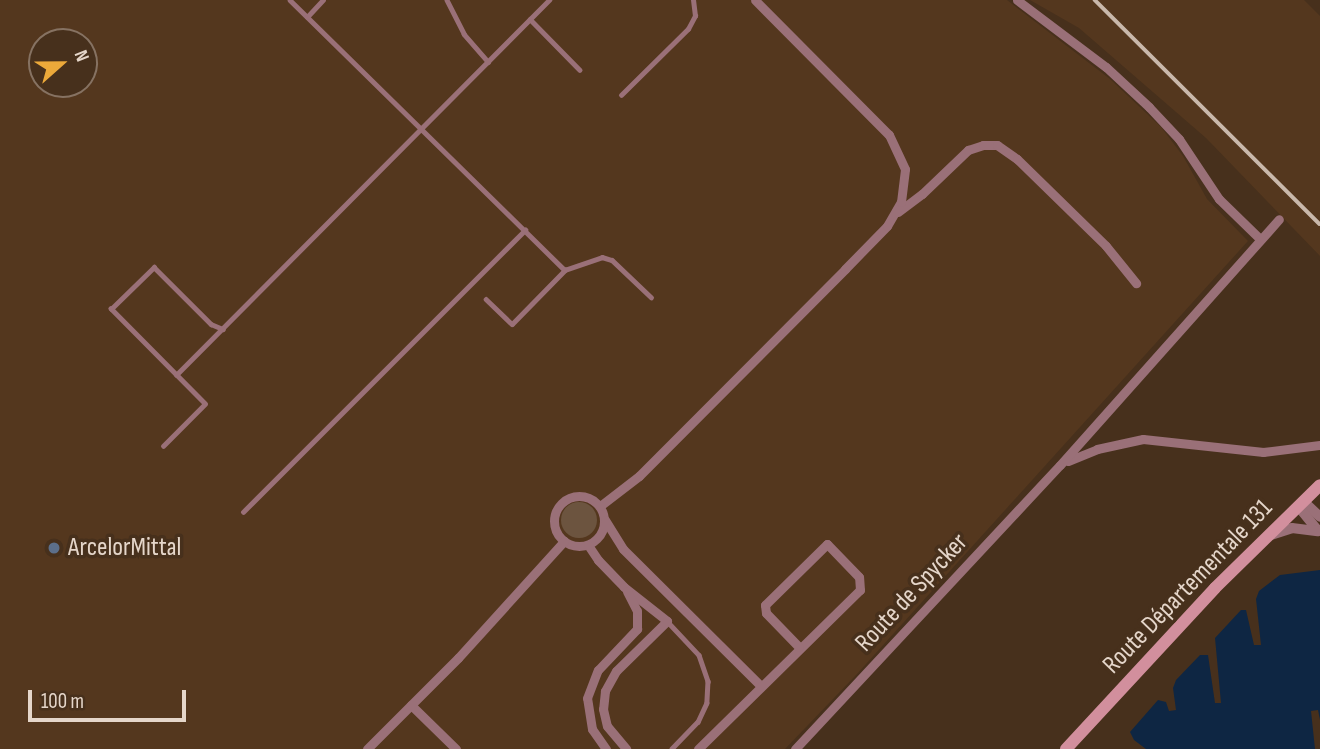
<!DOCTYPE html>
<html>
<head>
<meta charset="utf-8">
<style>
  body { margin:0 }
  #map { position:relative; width:1320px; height:749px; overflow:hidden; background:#47301c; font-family:"Sofia Sans Condensed",sans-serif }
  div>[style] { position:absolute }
  .built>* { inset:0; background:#54371e }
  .green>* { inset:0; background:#6c543f }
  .round { border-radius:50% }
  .water>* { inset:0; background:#0e2643 }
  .service>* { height:4.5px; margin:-2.25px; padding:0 2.25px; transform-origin:2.25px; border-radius:2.25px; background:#9a7078 }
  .minor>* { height:9px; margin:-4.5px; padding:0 4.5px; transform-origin:4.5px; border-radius:4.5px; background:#9a7078 }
  .minor>.ring { margin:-4.5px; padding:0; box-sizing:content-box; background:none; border:9px solid #9a7078; border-radius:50% }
  .tertiary>* { height:10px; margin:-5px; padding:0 5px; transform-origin:5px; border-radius:5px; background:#9a7078 }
  .secondary>* { height:12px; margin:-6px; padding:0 6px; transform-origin:6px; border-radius:6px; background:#d28f9d }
  .rail>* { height:3.5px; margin:-1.75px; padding:0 1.75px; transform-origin:1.75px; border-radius:1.75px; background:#c9b8ab }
  .dots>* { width:19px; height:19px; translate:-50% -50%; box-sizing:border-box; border:4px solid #47301c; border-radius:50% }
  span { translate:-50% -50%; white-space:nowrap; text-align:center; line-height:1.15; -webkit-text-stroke:7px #47301c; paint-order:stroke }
  .poi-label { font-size:26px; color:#e5d6ca }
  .left { translate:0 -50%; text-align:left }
  .street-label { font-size:26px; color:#e5d6ca }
  .north { position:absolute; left:28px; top:28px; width:70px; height:70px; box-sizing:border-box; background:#47301c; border:2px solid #867262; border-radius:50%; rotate:69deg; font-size:19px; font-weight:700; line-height:28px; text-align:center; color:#e5d6ca }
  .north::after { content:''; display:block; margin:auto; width:24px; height:32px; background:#eca93a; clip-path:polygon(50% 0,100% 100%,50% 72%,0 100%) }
  .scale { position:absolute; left:28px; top:690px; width:158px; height:32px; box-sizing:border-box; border:4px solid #e5d6ca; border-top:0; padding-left:9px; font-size:21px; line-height:24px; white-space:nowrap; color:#e5d6ca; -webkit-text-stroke:5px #47301c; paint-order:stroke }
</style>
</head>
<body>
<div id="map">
  <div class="built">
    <div style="clip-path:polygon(evenodd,0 0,1007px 0,1110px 79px,1161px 127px,1183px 156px,1207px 199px,1248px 241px,857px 674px,785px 749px,0 749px,0 0,42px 42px,84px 42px,84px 84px,42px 84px,42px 42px)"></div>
    <div style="clip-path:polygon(1030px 0,1304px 0,1320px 16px,1320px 256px,1206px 138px,1079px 28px)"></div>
  </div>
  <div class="green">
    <div class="round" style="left:561px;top:502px;width:36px;height:36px"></div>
  </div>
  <div class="water">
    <div style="clip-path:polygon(1320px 570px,1320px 720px,1318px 710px,1311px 711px,1315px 749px,1146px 749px,1134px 740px,1130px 732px,1158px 700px,1166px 702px,1169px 711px,1176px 710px,1173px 688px,1176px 680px,1200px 655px,1208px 655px,1215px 703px,1221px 703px,1215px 638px,1241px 610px,1246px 610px,1254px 645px,1261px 645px,1256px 599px,1259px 591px,1280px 575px)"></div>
  </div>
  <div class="service">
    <div style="left:290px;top:0;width:385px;rotate:44.5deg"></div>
    <div style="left:447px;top:0;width:38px;rotate:63deg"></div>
    <div style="left:464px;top:34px;width:37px;rotate:49deg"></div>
    <div style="left:307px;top:17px;width:23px;rotate:-47deg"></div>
    <div style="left:530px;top:19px;width:71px;rotate:45.6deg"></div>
    <div style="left:621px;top:95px;width:94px;rotate:-44.6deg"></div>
    <div style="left:688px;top:29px;width:15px;rotate:-62deg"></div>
    <div style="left:695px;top:16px;width:16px;rotate:-97deg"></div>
    <div style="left:486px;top:299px;width:36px;rotate:44deg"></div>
    <div style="left:512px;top:324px;width:76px;rotate:-45.5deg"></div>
    <div style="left:565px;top:270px;width:39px;rotate:-19deg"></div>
    <div style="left:602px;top:257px;width:10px;rotate:17deg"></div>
    <div style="left:612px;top:260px;width:54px;rotate:43.5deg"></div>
    <div style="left:176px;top:375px;width:529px;rotate:-45.15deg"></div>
    <div style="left:163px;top:446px;width:59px;rotate:-45deg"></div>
    <div style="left:205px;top:404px;width:134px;rotate:-134.7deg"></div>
    <div style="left:111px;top:309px;width:60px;rotate:-44.3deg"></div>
    <div style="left:154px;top:267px;width:81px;rotate:45deg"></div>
    <div style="left:211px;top:324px;width:13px;rotate:23deg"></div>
    <div style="left:243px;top:512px;width:399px;rotate:-45deg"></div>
    <div style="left:668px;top:622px;width:45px;rotate:46.8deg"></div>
    <div style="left:699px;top:655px;width:28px;rotate:71deg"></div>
    <div style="left:708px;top:681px;width:22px;rotate:93deg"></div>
    <div style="left:707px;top:703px;width:21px;rotate:115deg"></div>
    <div style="left:698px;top:722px;width:37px;rotate:134deg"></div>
  </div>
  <div class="minor">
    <div style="left:1017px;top:0;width:111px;rotate:37deg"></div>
    <div style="left:1106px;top:67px;width:59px;rotate:42.9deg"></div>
    <div style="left:1149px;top:107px;width:44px;rotate:46.8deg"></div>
    <div style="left:1179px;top:139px;width:72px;rotate:56.3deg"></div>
    <div style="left:1219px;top:199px;width:57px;rotate:44.3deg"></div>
    <div style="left:898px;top:212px;width:30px;rotate:-37deg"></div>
    <div style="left:922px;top:194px;width:64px;rotate:-43.7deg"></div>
    <div style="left:968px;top:150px;width:16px;rotate:-18deg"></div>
    <div style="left:983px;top:145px;width:14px"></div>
    <div style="left:997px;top:145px;width:24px;rotate:35deg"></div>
    <div style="left:1017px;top:159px;width:124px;rotate:44.3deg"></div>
    <div style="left:1106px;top:246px;width:48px;rotate:51deg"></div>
    <div style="left:1068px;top:461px;width:31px;rotate:-22deg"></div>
    <div style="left:1097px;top:449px;width:47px;rotate:-12.3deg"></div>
    <div style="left:1143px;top:439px;width:121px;rotate:6.2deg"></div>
    <div style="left:1263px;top:452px;width:57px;rotate:-7deg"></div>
    <div class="ring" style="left:554px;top:496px;width:41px;height:41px"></div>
    <div style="left:600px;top:506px;width:49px;rotate:-37.6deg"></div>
    <div style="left:639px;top:476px;width:292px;rotate:-45.1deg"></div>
    <div style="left:845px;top:269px;width:60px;rotate:-45.7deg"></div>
    <div style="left:887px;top:226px;width:28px;rotate:-60deg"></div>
    <div style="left:901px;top:202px;width:33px;rotate:-83deg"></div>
    <div style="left:905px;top:169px;width:38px;rotate:-115deg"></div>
    <div style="left:889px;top:135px;width:190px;rotate:-134.8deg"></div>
    <div style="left:605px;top:520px;width:34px;rotate:58deg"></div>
    <div style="left:623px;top:549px;width:194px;rotate:44.8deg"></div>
    <div style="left:588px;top:545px;width:18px;rotate:56deg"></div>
    <div style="left:598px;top:560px;width:37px;rotate:46deg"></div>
    <div style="left:624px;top:587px;width:55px;rotate:38.3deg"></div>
    <div style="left:667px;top:621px;width:71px;rotate:135.6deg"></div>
    <div style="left:616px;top:671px;width:23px;rotate:119deg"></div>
    <div style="left:605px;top:691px;width:18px;rotate:96deg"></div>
    <div style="left:603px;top:709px;width:17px;rotate:77deg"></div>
    <div style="left:607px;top:726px;width:30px;rotate:50deg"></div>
    <div style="left:411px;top:705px;width:63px;rotate:44.4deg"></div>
    <div style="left:367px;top:749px;width:129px;rotate:-45deg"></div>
    <div style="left:458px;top:658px;width:158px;rotate:-47.8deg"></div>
    <div style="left:606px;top:749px;width:24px;rotate:-125deg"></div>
    <div style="left:592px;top:729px;width:31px;rotate:-99deg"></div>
    <div style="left:587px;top:698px;width:30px;rotate:-69deg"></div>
    <div style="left:598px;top:670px;width:57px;rotate:-46.4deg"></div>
    <div style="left:637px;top:629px;width:18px;rotate:-90deg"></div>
    <div style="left:637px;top:611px;width:22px;rotate:-117deg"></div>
    <div style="left:698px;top:749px;width:227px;rotate:-44.5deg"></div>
    <div style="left:860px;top:590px;width:13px;rotate:-94deg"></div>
    <div style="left:859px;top:577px;width:46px;rotate:-134.1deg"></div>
    <div style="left:827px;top:544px;width:87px;rotate:135.5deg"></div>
    <div style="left:765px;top:605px;width:8px;rotate:83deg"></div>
    <div style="left:766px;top:613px;width:47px;rotate:45.9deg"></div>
    <div style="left:795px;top:749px;width:388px;rotate:-47deg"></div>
    <div style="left:1060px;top:465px;width:329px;rotate:-48.3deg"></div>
  </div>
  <div class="tertiary">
    <div style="left:1303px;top:501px;width:23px;rotate:43deg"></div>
    <div style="left:1298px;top:506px;width:32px;rotate:51deg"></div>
    <div style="left:1271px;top:535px;width:22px;rotate:-18deg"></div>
    <div style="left:1292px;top:528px;width:26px;rotate:7deg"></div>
  </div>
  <div class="secondary">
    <div style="left:1066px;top:749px;width:219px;rotate:-47.2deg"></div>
    <div style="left:1215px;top:588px;width:147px;rotate:-44.4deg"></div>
  </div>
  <div class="rail">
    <div style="left:1095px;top:0;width:317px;rotate:44.9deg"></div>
  </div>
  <div class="dots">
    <div style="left:54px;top:548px;background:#5c6f8a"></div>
  </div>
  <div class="poi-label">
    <span class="left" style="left:68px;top:548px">ArcelorMittal</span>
  </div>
  <div class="street-label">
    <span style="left:1188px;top:587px;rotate:-46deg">Route Départementale 131</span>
    <span style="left:912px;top:593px;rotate:-47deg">Route de Spycker</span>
  </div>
  <div class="north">N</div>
  <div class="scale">100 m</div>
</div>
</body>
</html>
